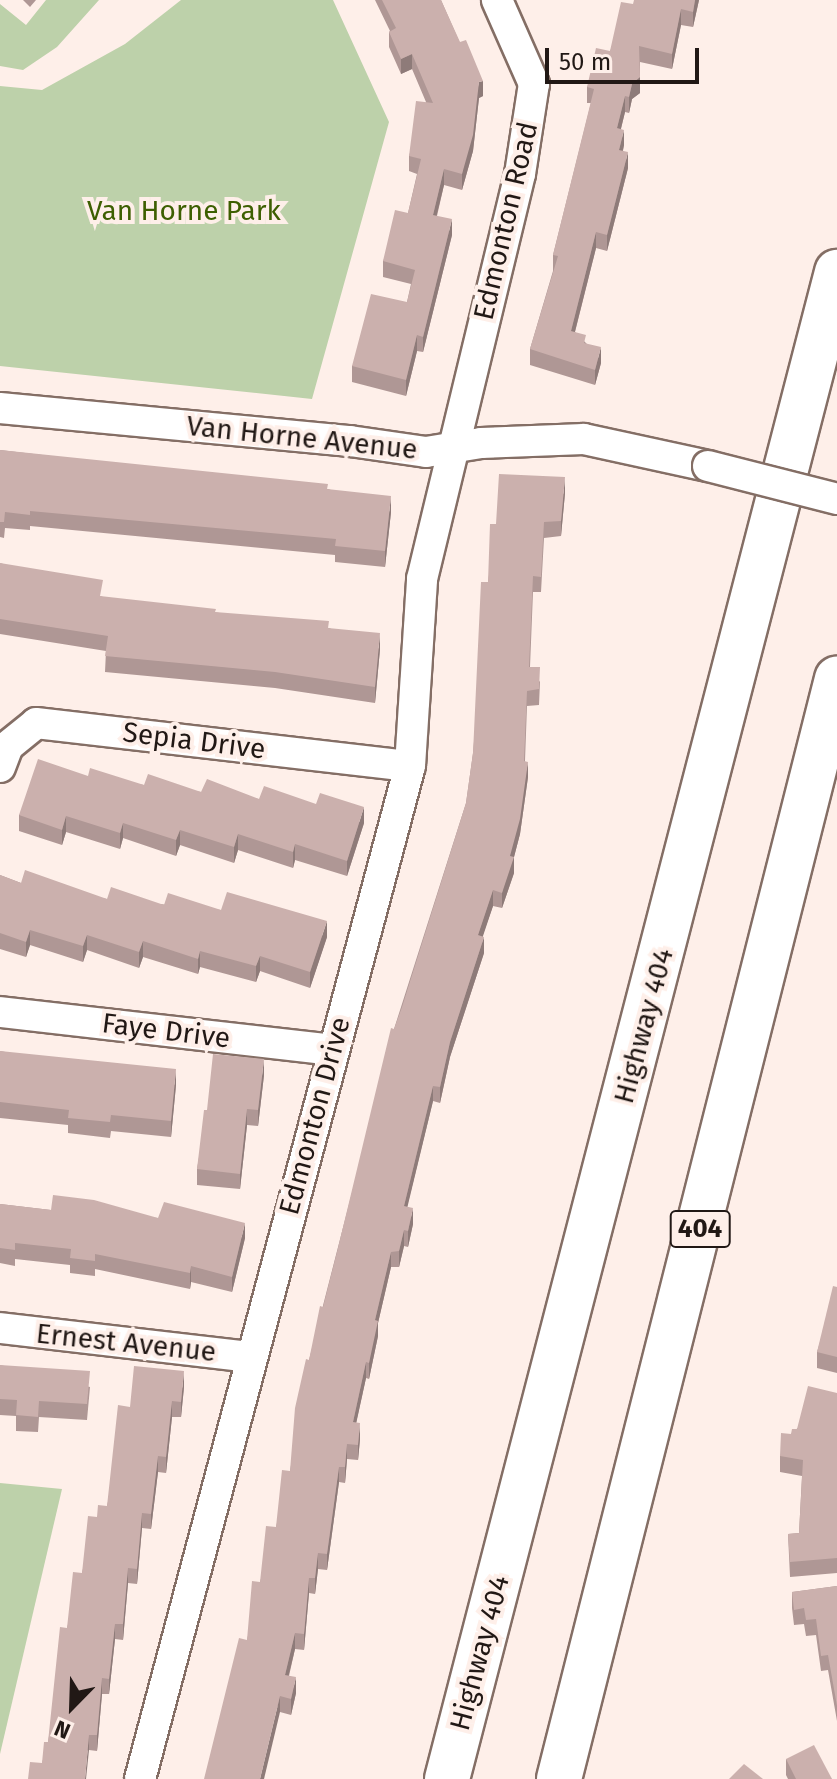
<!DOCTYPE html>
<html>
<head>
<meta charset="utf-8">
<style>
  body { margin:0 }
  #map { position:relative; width:837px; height:1779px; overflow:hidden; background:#feefe9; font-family:"Fira Sans",sans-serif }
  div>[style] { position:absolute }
  .green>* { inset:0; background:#bdd1aa }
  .roads { filter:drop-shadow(2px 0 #846e65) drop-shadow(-2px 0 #846e65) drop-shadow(0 2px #846e65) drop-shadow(0 -2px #846e65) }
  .minor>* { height:30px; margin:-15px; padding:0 15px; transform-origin:15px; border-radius:15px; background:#fff }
  .highway>* { height:44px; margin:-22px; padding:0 22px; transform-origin:22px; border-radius:22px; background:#fff }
  .bridges { filter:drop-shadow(2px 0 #846e65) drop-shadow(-2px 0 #846e65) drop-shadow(0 2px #846e65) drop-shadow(0 -2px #846e65) }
  .minor-bridge>* { height:30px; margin:-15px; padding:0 15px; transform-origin:15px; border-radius:15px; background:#fff }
  .wall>* { inset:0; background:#af9795 }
  .shaded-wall>* { inset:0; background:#8e7b79 }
  .building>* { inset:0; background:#cbb0ad }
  span { translate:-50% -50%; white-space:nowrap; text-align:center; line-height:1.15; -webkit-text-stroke:8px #feefe9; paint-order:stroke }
  .shield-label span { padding:2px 6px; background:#feefe9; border:2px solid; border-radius:6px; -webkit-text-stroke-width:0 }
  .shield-label { font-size:26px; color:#211815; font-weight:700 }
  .park-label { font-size:28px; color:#3d5f01 }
  .street-label { font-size:28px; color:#211815 }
  .north { position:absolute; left:32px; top:1667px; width:80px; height:80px; -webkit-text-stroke:6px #feefe9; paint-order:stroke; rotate:203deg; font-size:22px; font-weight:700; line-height:32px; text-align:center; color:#211815 }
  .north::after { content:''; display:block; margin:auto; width:28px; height:36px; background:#211815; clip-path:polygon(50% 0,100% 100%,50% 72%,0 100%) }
  .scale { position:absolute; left:545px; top:48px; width:154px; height:36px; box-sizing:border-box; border:4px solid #211815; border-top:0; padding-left:10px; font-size:24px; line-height:28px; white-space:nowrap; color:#211815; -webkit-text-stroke:6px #feefe9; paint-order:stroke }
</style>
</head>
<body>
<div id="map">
  <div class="green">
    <div style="clip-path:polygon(46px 0,99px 0,57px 47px,23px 70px,0 66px,0 4px,26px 25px)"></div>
    <div style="clip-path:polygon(181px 0,333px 0,389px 122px,312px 399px,0 366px,0 86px,42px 90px,125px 44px)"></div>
    <div style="clip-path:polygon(0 1483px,62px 1489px,0 1754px)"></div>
  </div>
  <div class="roads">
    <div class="minor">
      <div style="left:0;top:408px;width:352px;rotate:5.4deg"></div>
      <div style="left:350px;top:441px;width:77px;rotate:8.2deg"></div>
      <div style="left:426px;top:452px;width:56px;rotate:-9.3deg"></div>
      <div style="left:481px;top:443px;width:103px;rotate:-2.2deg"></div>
      <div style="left:584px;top:439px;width:127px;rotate:12.3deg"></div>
      <div style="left:0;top:767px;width:22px;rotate:-69deg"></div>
      <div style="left:8px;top:746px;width:36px;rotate:-39deg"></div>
      <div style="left:36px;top:723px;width:376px;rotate:6.6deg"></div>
      <div style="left:0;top:1012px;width:334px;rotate:6.5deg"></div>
      <div style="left:0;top:1328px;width:253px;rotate:6.6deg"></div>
      <div style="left:140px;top:1779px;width:1048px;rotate:-75.08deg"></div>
      <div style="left:410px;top:766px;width:187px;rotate:-86.3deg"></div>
      <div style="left:422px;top:579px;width:417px;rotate:-76.4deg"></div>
      <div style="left:520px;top:174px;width:91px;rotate:-81.2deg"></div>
      <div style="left:534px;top:84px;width:92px;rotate:-113.8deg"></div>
    </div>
    <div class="highway">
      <div style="left:447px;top:1779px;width:1557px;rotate:-75.49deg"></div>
      <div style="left:559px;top:1779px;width:1135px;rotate:-75.82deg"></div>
    </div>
  </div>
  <div class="bridges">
    <div class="minor-bridge">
      <div style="left:708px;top:466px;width:133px;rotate:14.3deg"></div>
    </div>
  </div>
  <div class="wall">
    <div style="clip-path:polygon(23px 0,36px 0,30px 7px)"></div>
    <div style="clip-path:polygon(375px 0,441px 0,483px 96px,479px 98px,473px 151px,462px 190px,444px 185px,437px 216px,452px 235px,423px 352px,417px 351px,406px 396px,352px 382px,352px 366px,407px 302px,411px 284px,383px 277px,383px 261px,408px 213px,417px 174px,409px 171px,409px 156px,426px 102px,412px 69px,401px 74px,389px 47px,389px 32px,390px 31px)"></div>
    <div style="clip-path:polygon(699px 0,693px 27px,681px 25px,672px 69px,640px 62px,640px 93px,632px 99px,629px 113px,625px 112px,621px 129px,624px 145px,623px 151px,628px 168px,607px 251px,596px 248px,575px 332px,586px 343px,601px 363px,595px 385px,530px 365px,530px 349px,553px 271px,553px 255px,591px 103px,587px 103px,587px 87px,610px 51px,633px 4px)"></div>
    <div style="clip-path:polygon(0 450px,328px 489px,391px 512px,385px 567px,335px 562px,335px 555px,30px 526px,30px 530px,5px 528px,4px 538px,0 537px)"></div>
    <div style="clip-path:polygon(565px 493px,561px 536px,544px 538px,541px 592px,533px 592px,530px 667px,540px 682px,539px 705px,527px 706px,525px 761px,528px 777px,520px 834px,514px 857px,514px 873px,502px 908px,493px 906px,482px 937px,484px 953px,450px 1057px,440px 1103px,433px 1101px,407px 1207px,413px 1224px,408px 1247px,404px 1246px,399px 1267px,391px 1267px,378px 1323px,378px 1336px,369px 1379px,366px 1378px,356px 1423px,360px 1439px,358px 1460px,347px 1459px,345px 1483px,339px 1482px,327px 1570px,318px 1569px,315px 1594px,309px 1593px,304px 1650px,295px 1649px,289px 1676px,296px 1693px,291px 1715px,280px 1712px,247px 1640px,260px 1582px,276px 1527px,290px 1471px,309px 1360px,394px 1029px,466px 803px,473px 753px,488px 582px,496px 524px)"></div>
    <div style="clip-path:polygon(0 563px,103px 597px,329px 628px,380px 649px,375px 703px,275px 688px,105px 672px,106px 651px,0 634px)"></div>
    <div style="clip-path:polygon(88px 776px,144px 785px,259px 799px,364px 823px,347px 876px,295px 860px,293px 868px,238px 850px,234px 863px,180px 845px,176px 856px,123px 838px,120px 849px,66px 832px,62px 845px,19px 831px,19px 815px)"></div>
    <div style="clip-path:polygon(0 875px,21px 883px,107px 899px,221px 910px,327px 937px,310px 988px,260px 971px,256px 982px,200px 967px,198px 974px,143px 957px,139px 968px,87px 950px,83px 962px,30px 945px,26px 957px,0 949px)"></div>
    <div style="clip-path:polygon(0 1051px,176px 1085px,171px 1137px,111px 1131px,110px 1138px,68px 1133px,68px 1125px,0 1118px)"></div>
    <div style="clip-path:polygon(264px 1075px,258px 1126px,247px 1125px,240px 1189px,197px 1185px,197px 1169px,207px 1110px)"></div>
    <div style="clip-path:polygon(0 1204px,51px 1210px,158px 1218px,245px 1238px,232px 1292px,191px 1282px,190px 1289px,95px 1269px,95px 1276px,70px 1273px,70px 1265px,15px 1259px,15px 1266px,0 1263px)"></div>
    <div style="clip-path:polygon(837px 1287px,837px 1373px,817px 1368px,817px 1352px)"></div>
    <div style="clip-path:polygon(0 1365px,90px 1387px,87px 1420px,39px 1417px,38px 1432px,16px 1431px,16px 1416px,0 1415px)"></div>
    <div style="clip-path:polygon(184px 1387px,181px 1417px,172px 1417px,166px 1473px,158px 1472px,151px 1529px,142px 1528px,137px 1584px,128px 1583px,123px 1640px,115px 1639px,109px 1694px,102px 1694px,97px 1751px,89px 1750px,42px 1763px,48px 1742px,67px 1628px,97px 1517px,107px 1506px,130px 1407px)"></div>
    <div style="clip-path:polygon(837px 1393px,837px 1573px,790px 1577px,788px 1534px,799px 1533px,802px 1476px,780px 1472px,780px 1456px,791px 1434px)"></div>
    <div style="clip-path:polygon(837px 1586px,837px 1721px,828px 1670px,821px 1671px,816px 1635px,806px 1636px,804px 1624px,794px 1625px,792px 1608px,792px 1592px)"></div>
    <div style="clip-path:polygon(786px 1759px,832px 1779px,788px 1779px,786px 1775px)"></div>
  </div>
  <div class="shaded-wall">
    <div style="clip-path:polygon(695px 0,699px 0,693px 27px,693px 12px)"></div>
    <div style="clip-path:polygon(681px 9px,681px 25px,672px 69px,672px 54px)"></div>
    <div style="clip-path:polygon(412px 54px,412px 69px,401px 74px,401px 59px)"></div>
    <div style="clip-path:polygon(640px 77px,640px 93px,632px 99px,629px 113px,629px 97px,632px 84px)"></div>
    <div style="clip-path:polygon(483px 81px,483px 96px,479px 98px,473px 151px,462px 190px,462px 174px,479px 82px)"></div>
    <div style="clip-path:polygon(625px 96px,625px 112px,617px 144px,617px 128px)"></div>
    <div style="clip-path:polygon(624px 130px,624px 145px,619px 166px,619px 150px)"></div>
    <div style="clip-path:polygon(628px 152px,628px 168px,607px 251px,607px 235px)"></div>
    <div style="clip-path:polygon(444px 169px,444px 185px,433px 230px,433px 215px)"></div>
    <div style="clip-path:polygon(452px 219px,452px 235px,423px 352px,423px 337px)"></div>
    <div style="clip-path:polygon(596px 232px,596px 248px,571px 347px,571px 331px)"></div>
    <div style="clip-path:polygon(417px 335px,417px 351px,406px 396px,406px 380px)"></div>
    <div style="clip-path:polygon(601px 347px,601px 363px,595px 385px,595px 370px)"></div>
    <div style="clip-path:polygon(565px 477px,565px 493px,561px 536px,561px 521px)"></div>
    <div style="clip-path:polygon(391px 496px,391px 512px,385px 567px,385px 551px)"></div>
    <div style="clip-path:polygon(380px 633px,380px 649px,375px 703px,375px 687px)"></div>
    <div style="clip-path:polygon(528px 762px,528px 777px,520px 834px,514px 857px,514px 873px,502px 908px,502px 893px)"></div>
    <div style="clip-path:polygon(364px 807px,364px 823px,347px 876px,347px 861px)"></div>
    <div style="clip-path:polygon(66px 816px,66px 832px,62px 845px,62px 830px)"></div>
    <div style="clip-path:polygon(123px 823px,123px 838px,120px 849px,120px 833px)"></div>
    <div style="clip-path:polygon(180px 830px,180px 845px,176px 856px,176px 840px)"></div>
    <div style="clip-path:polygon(238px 834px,238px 850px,234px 863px,234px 847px)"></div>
    <div style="clip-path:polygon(295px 844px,295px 860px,293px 868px,293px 852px)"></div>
    <div style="clip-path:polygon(493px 890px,493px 906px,478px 951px,478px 935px)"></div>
    <div style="clip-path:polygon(327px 921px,327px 937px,310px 988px,310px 972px)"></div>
    <div style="clip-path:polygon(30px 930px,30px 945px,26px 957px,26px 942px)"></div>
    <div style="clip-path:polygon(87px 935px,87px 950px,83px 962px,83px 946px)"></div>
    <div style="clip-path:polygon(484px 937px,484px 953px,450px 1057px,440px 1103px,440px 1087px,450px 1042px)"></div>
    <div style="clip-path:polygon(143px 941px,143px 957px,139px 968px,139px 952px)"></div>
    <div style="clip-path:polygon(200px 951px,200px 967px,198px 974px,198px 959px)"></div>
    <div style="clip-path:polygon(260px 956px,260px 971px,256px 982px,256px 966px)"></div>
    <div style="clip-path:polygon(264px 1059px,264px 1075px,258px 1126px,258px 1110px)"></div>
    <div style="clip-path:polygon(176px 1069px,176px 1085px,171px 1137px,171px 1121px)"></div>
    <div style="clip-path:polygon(433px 1086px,433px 1101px,404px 1221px,404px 1206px)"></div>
    <div style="clip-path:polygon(247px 1109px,247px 1125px,240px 1189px,240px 1174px)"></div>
    <div style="clip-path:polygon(413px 1208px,413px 1224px,408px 1247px,408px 1231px)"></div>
    <div style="clip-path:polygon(245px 1223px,245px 1238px,232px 1292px,232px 1277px)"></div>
    <div style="clip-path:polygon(404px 1230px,404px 1246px,399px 1267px,399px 1251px)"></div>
    <div style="clip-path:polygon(391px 1252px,391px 1267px,378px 1323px,378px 1336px,369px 1379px,369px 1363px,375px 1320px)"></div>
    <div style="clip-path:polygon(191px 1266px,191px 1282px,190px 1289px,190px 1273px)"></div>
    <div style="clip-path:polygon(366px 1362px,366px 1378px,353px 1438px,353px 1422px)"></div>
    <div style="clip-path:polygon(184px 1371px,184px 1387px,181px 1417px,181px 1402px)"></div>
    <div style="clip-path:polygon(172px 1401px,172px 1417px,166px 1473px,166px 1457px)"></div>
    <div style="clip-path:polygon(360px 1423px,360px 1439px,358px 1460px,358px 1445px)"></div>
    <div style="clip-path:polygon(347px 1444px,347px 1459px,345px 1483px,345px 1467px)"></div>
    <div style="clip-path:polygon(158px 1456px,158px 1472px,151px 1529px,151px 1514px)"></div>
    <div style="clip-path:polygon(339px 1467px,339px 1482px,327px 1570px,327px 1554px)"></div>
    <div style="clip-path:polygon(142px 1513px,142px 1528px,137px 1584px,137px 1569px)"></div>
    <div style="clip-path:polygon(318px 1553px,318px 1569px,315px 1594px,315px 1578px)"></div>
    <div style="clip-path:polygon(128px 1568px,128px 1583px,123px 1640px,123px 1624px)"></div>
    <div style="clip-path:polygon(309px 1578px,309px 1593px,304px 1650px,304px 1634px)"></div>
    <div style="clip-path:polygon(115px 1624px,115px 1639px,109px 1694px,109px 1679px)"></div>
    <div style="clip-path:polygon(295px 1633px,295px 1649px,285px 1690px,285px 1675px)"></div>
    <div style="clip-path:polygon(296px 1677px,296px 1693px,291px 1715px,291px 1699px)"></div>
    <div style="clip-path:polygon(102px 1678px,102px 1694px,97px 1751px,97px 1735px)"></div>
    <div style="clip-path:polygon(280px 1696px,280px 1712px,264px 1779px,260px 1779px)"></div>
    <div style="clip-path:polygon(89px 1735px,89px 1750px,86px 1779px,85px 1779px)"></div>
  </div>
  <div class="building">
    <div style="clip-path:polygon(382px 0,441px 0,460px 42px,466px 40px,483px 81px,479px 82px,473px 135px,462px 174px,444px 169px,433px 215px,452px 219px,423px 337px,417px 335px,406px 380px,352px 366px,371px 294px,407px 302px,415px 270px,383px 261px,395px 210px,408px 213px,421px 159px,409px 156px,416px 101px,433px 103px,412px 54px,401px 59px,389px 32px,396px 28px)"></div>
    <div style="clip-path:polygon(634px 0,695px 0,693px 12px,681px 9px,672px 54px,639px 46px,640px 77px,632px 84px,629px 97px,625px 96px,617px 128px,624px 130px,619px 150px,628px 152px,607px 235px,596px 232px,571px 331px,586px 335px,584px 343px,601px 347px,595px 370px,530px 349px,558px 256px,553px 255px,594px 89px,587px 87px,596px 48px,610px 51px,621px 2px,633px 4px)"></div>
    <div style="clip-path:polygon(0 450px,328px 484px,327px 489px,391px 496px,385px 551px,335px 546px,336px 539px,30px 511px,30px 515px,5px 512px,4px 522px,0 522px)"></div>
    <div style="clip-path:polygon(499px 474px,565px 477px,561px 521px,544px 522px,541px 577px,533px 576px,529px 667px,540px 667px,539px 689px,527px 691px,524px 761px,528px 762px,520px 819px,510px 856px,514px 857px,502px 893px,493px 890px,478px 935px,484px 937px,450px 1042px,440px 1087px,433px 1086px,404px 1206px,413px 1208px,408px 1231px,404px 1230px,399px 1251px,391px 1252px,375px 1320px,378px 1321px,369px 1363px,366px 1362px,353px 1422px,360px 1423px,358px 1445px,347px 1444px,345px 1467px,339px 1467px,327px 1554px,318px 1553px,315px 1578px,309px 1578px,304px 1634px,295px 1633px,285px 1675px,296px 1677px,291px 1699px,280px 1696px,260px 1779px,204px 1779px,239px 1638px,247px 1640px,252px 1581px,260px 1582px,266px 1526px,276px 1527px,282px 1470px,290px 1471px,295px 1408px,306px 1359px,309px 1360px,320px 1306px,323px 1307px,338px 1248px,391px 1028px,394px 1029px,402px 1007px,466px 803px,473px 753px,481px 582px,488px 582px,490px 524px,496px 524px)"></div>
    <div style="clip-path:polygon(0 563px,103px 580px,100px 596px,216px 609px,215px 612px,329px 621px,328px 628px,380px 633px,375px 687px,275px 672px,105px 656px,108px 636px,0 619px)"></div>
    <div style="clip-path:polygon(38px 759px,88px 776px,90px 768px,144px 785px,148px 774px,201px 792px,207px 779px,259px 799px,264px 786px,316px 804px,320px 793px,364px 807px,347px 861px,295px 844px,293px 852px,238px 834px,234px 847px,180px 830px,176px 840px,123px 823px,120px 833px,66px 816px,62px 830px,19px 815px)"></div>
    <div style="clip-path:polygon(25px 870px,107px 899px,111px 887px,164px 905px,168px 893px,221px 910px,227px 892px,327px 921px,310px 972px,260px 956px,256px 966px,200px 951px,198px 959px,143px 941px,139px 952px,87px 935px,83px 946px,30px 930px,26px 942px,0 933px,0 875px,21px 883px)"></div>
    <div style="clip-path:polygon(0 1051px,176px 1069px,171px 1121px,111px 1115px,110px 1122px,68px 1118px,69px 1110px,0 1102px)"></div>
    <div style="clip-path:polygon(213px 1054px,264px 1059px,258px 1110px,247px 1109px,240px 1174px,197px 1169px,204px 1110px,207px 1110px)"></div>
    <div style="clip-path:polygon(53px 1195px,94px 1200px,158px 1218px,164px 1202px,245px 1223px,232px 1277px,191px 1266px,190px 1273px,95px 1254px,95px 1261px,70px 1258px,71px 1249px,15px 1243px,15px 1250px,0 1248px,0 1204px,51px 1210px)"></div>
    <div style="clip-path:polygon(833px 1286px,837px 1287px,837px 1357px,817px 1352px)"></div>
    <div style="clip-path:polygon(0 1365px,90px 1371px,87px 1404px,39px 1401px,38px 1417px,16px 1415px,17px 1400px,0 1399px)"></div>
    <div style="clip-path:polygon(134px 1366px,184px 1371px,181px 1402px,172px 1401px,166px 1457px,158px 1456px,151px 1514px,142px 1513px,137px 1569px,128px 1568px,123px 1624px,115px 1624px,109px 1679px,102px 1678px,97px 1735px,89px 1735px,85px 1779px,28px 1779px,30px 1762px,42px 1763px,44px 1742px,48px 1742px,60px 1627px,67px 1628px,73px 1572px,82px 1573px,88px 1516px,97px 1517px,98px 1505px,107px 1506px,118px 1405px,130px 1407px)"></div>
    <div style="clip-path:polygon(808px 1386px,837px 1393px,837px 1558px,790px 1562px,788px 1534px,799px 1533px,803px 1460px,780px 1456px,781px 1433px,791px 1434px,792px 1429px,797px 1429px)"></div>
    <div style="clip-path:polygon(837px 1586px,837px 1706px,828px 1655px,821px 1656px,816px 1619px,806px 1620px,804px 1608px,794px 1610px,792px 1592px)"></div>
    <div style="clip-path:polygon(814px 1745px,832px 1779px,796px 1779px,786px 1759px)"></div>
    <div style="clip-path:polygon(744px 1764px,763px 1779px,729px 1779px)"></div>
  </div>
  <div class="shield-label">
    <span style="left:700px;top:1229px">404</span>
  </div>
  <div class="park-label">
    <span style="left:184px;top:211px">Van Horne Park</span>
  </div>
  <div class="street-label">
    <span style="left:506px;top:221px;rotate:-77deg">Edmonton Road</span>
    <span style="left:302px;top:438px;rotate:6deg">Van Horne Avenue</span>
    <span style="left:194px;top:741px;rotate:7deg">Sepia Drive</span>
    <span style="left:644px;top:1026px;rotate:-75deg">Highway 404</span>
    <span style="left:166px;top:1031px;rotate:7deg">Faye Drive</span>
    <span style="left:315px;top:1116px;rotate:-75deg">Edmonton Drive</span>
    <span style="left:126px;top:1343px;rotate:6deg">Ernest Avenue</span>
    <span style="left:480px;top:1653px;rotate:-75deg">Highway 404</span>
  </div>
  <div class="north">N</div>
  <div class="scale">50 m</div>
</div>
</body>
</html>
